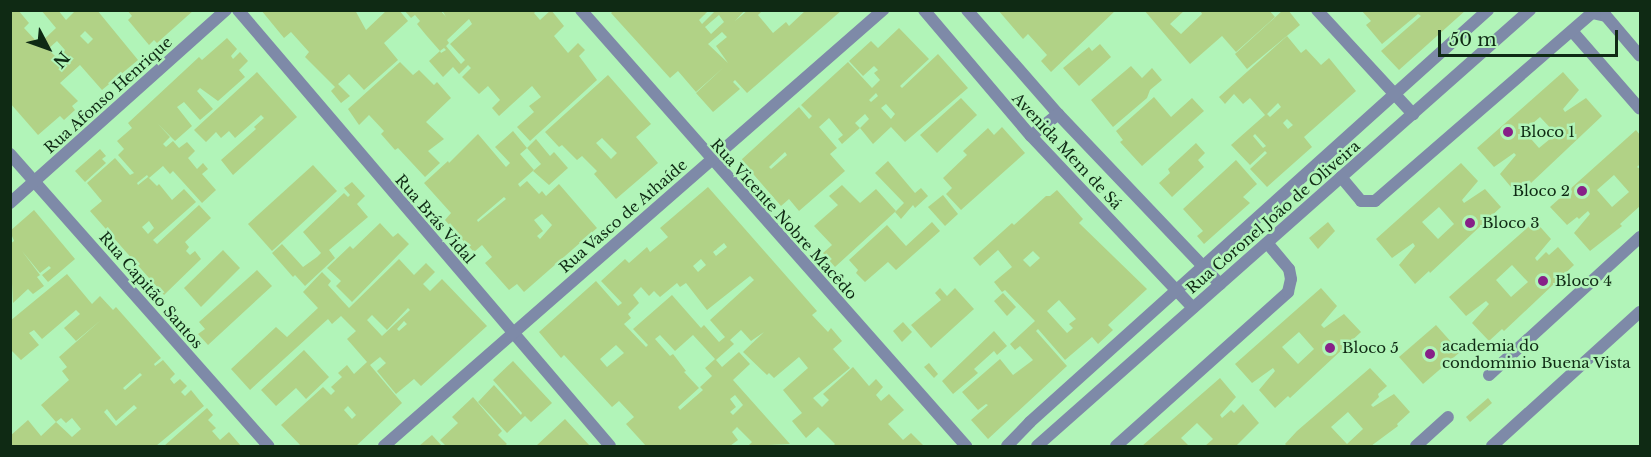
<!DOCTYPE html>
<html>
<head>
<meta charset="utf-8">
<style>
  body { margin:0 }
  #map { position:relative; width:1651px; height:457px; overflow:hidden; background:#b1f4b8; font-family:"Libre Baskerville",serif }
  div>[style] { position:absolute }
  .building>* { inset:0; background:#b1d286 }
  .service>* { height:12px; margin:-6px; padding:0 6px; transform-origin:6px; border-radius:6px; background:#7e8aa8 }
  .minor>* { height:12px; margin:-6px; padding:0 6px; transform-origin:6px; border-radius:6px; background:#7e8aa8 }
  .tertiary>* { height:12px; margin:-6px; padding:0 6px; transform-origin:6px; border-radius:6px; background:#7e8aa8 }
  .dots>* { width:16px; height:16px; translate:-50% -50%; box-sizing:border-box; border:3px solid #b1f4b8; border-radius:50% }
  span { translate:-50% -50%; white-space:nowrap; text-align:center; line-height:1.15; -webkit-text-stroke:5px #b1f4b8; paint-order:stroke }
  .street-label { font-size:15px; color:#0f2a14 }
  .poi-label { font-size:15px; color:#0f2a14 }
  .left { translate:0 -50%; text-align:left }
  .right { translate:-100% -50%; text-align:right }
  .frame { position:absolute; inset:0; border:12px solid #0f2a14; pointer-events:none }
  .north { position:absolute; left:18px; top:18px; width:60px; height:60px; -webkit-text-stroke:4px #b1f4b8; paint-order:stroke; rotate:131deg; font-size:16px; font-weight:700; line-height:24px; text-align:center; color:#0f2a14 }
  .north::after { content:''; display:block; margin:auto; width:21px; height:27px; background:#0f2a14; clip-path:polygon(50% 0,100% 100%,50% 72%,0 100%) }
  .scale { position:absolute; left:1438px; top:30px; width:180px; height:27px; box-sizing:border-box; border:3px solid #0f2a14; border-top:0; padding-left:8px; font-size:18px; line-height:21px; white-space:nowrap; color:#0f2a14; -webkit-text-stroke:4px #b1f4b8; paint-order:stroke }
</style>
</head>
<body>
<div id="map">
  <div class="building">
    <div style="clip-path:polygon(evenodd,10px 10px,18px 10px,29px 23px,24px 28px,39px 44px,56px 28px,41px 10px,58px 10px,66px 20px,76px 10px,97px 10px,138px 60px,102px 90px,80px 65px,60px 83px,78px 101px,72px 106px,75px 110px,64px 120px,60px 116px,38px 135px,10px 103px,10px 10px,85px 31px,93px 39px,88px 44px,80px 36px,85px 31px,10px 10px,57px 41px,65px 50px,61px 52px,71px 63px,69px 65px,66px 61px,63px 64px,48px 49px,57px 41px)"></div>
    <div style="clip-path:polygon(127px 10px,194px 10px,157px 43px,154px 40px,149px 45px,128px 20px,132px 16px)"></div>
    <div style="clip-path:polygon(261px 10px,355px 10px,366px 30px,387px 10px,399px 10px,408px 21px,384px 43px,398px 60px,364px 90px,349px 74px,338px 84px,350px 96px,341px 103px,331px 91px,335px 87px,305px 57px,309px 52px,291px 32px,284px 38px)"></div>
    <div style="clip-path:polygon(evenodd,404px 10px,440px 10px,446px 17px,442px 10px,537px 10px,534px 13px,540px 20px,551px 10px,564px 26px,554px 36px,568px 53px,578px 43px,585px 50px,579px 56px,597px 80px,530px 141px,517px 127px,534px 112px,529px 106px,541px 97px,532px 86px,499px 116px,492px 108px,500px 100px,488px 86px,479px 94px,462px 77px,471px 68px,468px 65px,459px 74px,453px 67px,443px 77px,429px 61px,440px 51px,441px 53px,446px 50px,444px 48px,440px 51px,426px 35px,417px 24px,420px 21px,415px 15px,411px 18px,404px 10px,469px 19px,472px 24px,450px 44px,465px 60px,461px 64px,446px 46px,449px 43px,447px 40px,469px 19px)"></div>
    <div style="clip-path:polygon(evenodd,614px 10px,709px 10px,699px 20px,702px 24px,716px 10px,745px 10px,735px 21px,748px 10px,763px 10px,758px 15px,773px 33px,786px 22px,789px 26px,806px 10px,842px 10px,747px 93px,735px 80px,733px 82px,740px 89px,713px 112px,696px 93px,724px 67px,696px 92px,678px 71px,670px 78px,611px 13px,614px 10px,719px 15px,724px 22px,711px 34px,705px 27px,719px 15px,614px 10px,722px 32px,727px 37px,716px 46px,728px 63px,708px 44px,722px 32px)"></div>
    <div style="clip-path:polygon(998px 10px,1090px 11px,1116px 10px,1051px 72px,1041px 61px,1047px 55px,1028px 34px,1023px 39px)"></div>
    <div style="clip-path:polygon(1144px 10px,1185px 10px,1170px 24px,1181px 34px,1202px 14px,1200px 10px,1269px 10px,1275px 17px,1236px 52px,1222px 36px,1190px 64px)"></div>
    <div style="clip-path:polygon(1283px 10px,1288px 10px,1300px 25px,1247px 69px,1235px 54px)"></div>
    <div style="clip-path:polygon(1361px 10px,1466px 10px,1399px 70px,1381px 51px,1421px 16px,1418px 14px,1382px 44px,1366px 25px,1371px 21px)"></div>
    <div style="clip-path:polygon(evenodd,899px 28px,929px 59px,900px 86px,902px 88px,938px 54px,968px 88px,905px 142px,891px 127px,873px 144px,860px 128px,869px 119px,865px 114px,855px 123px,860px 128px,842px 144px,838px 139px,843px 135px,829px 118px,819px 127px,837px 148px,830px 154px,845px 171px,799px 211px,789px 199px,781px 206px,741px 160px,799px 107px,809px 119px,812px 116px,801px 105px,848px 62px,872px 88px,880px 80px,874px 73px,878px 70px,874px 66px,863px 76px,849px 61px,871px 41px,878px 48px,899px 28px,876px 93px,878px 96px,871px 102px,869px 100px,876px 93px,899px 28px,886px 104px,895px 114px,891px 119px,881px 108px,886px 104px,899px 28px,785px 152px,787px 155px,771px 169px,769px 167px,785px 152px)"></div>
    <div style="clip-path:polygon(evenodd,1287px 36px,1301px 53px,1306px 49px,1321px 65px,1329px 58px,1356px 91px,1304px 137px,1312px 147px,1267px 187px,1250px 169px,1267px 153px,1265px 151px,1250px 165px,1231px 145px,1265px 115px,1250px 98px,1243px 104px,1234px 94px,1225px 104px,1219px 97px,1287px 36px,1278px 103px,1281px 107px,1270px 117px,1267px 114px,1278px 103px,1287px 36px,1287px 119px,1293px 125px,1288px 129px,1283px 123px,1287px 119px,1287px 36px,1255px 134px,1266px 146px,1263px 148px,1253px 136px,1255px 134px)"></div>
    <div style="clip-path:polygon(evenodd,227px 38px,237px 49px,231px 56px,233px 59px,240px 52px,248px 61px,239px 70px,245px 77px,218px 101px,200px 88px,197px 91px,213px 109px,200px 120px,184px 102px,177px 107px,192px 126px,175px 141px,158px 124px,170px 137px,163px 144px,166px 147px,173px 141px,179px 148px,187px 142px,195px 151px,188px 158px,197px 169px,203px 163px,208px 169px,202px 174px,216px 190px,202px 203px,173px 171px,170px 174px,163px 166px,149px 178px,147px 175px,137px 183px,138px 185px,148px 177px,157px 186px,159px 184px,172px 200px,184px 189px,196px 202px,153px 240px,157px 244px,199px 205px,211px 218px,185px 242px,189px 247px,186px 251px,190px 255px,195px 251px,201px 259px,164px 295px,90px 211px,102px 201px,87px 183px,115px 158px,130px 175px,134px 173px,118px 155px,124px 149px,117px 141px,132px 128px,128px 123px,199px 57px,202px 60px,227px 38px,149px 221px,154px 228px,148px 234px,142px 227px,149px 221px)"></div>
    <div style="clip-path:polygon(1100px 44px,1111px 57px,1079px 86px,1063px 68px,1089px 47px,1092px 51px)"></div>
    <div style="clip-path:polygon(400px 62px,413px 75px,419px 70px,434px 85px,437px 82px,451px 98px,426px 122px,444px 139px,428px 151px,440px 163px,425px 177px,398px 148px,395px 150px,381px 134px,384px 131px,369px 115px,359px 125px,348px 109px)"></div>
    <div style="clip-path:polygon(1131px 66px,1142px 78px,1152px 68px,1162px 80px,1150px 90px,1147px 98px,1113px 127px,1091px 100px)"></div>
    <div style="clip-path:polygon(257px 72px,297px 117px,233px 175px,221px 160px,256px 129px,254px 127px,264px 118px,261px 115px,235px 138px,229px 131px,221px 138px,216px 132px,206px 142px,194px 130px)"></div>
    <div style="clip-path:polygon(evenodd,1563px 72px,1579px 90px,1563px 109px,1565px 112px,1586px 98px,1602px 116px,1531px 183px,1530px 181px,1516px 193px,1500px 174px,1516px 155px,1514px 153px,1494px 167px,1477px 148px,1563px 72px,1540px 117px,1556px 134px,1539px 148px,1524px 131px,1540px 117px)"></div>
    <div style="clip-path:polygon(evenodd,608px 75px,651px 124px,636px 137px,658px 163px,616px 199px,594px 174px,597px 171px,582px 156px,577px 160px,562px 145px,559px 147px,545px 132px,608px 75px,602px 138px,617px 153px,611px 159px,596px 143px,602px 138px)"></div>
    <div style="clip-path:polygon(1154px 97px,1171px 117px,1192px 98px,1204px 111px,1142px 166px,1120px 142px,1123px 140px,1116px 131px)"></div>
    <div style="clip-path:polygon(961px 98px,977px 115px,937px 153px,920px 135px)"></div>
    <div style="clip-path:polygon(1002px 127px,1025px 153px,961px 210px,946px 194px,952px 188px,943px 178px,967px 155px,963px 151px,988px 128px,994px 135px)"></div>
    <div style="clip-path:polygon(evenodd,1636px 130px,1640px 135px,1640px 164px,1637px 167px,1640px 169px,1640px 206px,1620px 224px,1622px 226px,1590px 251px,1574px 233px,1590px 214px,1588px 211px,1579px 219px,1577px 217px,1567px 225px,1550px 207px,1636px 130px,1614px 175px,1629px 192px,1612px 207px,1597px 190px,1614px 175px)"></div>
    <div style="clip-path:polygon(evenodd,513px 131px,527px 148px,520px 154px,534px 170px,518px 184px,520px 187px,527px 181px,539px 194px,542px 191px,546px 196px,559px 184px,597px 228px,524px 292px,517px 284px,509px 290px,485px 263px,492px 257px,482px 245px,474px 252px,459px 236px,445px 220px,451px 213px,424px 183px,448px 161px,449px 163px,478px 134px,506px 167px,510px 163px,495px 147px,513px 131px,504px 197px,506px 199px,478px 222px,477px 220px,504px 197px,513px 131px,542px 214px,552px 225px,540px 239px,537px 236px,543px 231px,534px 220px,542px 214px)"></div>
    <div style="clip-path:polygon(536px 139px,550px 156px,554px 152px,568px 168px,549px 185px,533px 171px,541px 164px,527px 148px)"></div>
    <div style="clip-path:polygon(1196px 143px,1205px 153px,1198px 160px,1204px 167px,1172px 197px,1159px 183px,1170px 173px,1168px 169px)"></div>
    <div style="clip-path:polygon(100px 149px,106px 156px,102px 159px,106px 163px,85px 182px,75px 171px)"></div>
    <div style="clip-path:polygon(1236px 160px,1257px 184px,1243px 197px,1250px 203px,1204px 244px,1197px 236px,1203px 231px,1183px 209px)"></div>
    <div style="clip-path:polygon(888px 161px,915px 193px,921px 188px,928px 196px,915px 208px,913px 205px,901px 219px,895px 212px,904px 203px,875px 173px)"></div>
    <div style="clip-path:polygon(evenodd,1461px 163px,1478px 181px,1462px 200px,1464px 203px,1485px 189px,1501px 207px,1430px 273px,1429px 271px,1415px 284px,1399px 265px,1415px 246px,1413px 243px,1392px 258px,1376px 239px,1461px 163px,1439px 207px,1454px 224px,1438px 239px,1422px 222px,1439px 207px)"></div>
    <div style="clip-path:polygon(313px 165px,337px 191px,272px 251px,248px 224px)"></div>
    <div style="clip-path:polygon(352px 182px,365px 196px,357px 204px,368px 217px,329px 250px,335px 258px,305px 286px,295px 275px,293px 277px,272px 253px,282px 244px,303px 267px,317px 257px,321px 253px,303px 232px,344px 193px,348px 197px,350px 195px,344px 188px)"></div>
    <div style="clip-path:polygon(842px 185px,860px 203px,876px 189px,896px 211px,835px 267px,823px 253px,832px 245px,814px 226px,838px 205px,829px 196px)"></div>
    <div style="clip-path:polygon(evenodd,708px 187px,817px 311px,812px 315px,828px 332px,831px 328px,842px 341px,833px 349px,850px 368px,813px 398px,822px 407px,829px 400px,823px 394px,853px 367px,869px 386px,876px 379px,883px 387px,876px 395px,881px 401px,889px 394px,904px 410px,888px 424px,903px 440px,911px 433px,924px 446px,833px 446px,835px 444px,818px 427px,806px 438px,792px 421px,802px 413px,783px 390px,808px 368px,799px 357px,774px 378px,769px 373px,767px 375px,743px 352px,764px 332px,751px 341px,741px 330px,730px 340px,734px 344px,716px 360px,722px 367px,739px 352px,750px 364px,733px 380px,790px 444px,748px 446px,752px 442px,737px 427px,732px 432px,738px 440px,730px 446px,646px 446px,626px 424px,634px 417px,619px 401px,612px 407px,564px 355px,561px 358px,539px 332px,596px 281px,618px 306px,622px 303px,601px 281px,625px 259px,629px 263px,647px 247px,650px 252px,668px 237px,660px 228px,708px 187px,724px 243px,727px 247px,716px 256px,713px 252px,724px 243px,708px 187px,701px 259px,706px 265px,698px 272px,693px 266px,701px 259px,708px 187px,750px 276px,754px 280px,710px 320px,725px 337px,719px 342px,704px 325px,701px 328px,672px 295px,633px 329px,648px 345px,646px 347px,624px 324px,631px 318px,628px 314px,639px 303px,633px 295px,641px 287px,649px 296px,654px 291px,660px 297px,677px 283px,680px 287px,686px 283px,707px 310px,750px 276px,708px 187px,660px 335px,675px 351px,693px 335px,715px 359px,705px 368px,712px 376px,700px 387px,703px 390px,680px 410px,678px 407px,699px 388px,684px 372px,686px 371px,673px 354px,670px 356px,655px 339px,660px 335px,708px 187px,616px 345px,624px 353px,607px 367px,600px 359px,616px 345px,708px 187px,735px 395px,743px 405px,733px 415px,730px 412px,736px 407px,730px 399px,735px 395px)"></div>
    <div style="clip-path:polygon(evenodd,1057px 190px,1083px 219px,1079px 223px,1147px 289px,1108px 325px,1113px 330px,1098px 344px,1092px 337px,1065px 360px,1038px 329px,1036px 331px,1067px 366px,988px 439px,971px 420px,988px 405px,986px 404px,978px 410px,962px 392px,1000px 359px,1013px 375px,1033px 360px,1020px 346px,1015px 350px,1010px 344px,1035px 321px,1005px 290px,1002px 292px,994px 282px,1012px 267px,998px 250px,980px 266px,973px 258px,1012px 223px,1014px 225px,1046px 196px,1050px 196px,1057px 190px,1033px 251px,1040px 258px,1030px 267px,1023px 260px,1033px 251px,1057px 190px,1059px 300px,1076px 319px,1069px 324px,1073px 328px,1067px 333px,1047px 311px,1059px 300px)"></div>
    <div style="clip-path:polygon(943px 195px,958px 214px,945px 226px,928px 207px)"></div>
    <div style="clip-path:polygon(34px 210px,75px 259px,48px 282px,42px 275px,51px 268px,49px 266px,40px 273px,22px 251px,40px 275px,37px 277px,44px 286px,33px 294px,28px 289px,13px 303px,10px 244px,14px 241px,10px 231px)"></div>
    <div style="clip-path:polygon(evenodd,1535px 221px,1551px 239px,1535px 258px,1537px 261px,1546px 252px,1549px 255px,1558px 247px,1574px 265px,1504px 331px,1502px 329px,1489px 341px,1472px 323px,1489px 304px,1486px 301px,1466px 316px,1449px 297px,1535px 221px,1512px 265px,1528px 282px,1511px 297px,1496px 280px,1512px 265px)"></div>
    <div style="clip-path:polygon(932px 222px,940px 231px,896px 270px,888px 262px,865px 282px,856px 273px,858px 270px,849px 260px,887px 225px,906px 246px)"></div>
    <div style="clip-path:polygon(1328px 222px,1335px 231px,1318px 249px,1309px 238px)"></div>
    <div style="clip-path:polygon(380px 223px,393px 237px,398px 233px,409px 244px,352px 302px,336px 286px,341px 281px,327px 268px,350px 246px,353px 249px)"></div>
    <div style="clip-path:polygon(223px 250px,240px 268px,201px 307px,184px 288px)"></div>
    <div style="clip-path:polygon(evenodd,399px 259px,414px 275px,426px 263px,435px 272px,423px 284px,430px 291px,442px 279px,487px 326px,421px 386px,414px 379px,396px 394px,377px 371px,386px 363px,380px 357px,370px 365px,402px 403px,356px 446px,301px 446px,281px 425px,323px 387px,331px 395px,335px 391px,331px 387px,342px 377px,338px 373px,347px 365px,354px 374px,367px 362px,347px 339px,356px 331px,341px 316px,332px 324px,328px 319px,250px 390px,231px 369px,276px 327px,287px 337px,318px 308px,303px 292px,322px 272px,331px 281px,328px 285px,349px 308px,399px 259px,408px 308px,410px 310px,382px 336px,367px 320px,372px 315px,387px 330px,408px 308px,399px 259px,404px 321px,407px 324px,399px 331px,397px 329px,404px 321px,399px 259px,348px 406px,356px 415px,352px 419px,344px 410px,348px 406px)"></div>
    <div style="clip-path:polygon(257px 270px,272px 286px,208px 345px,198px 334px,205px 329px,199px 322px)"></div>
    <div style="clip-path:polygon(evenodd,67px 274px,92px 304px,100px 296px,113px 310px,116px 307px,161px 358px,154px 364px,155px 366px,163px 360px,175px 374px,170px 379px,174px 384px,180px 379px,187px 386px,181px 392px,185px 396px,191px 390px,204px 406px,156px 446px,10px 446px,10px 436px,28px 420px,41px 436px,56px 422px,72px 437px,81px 429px,72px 418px,66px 423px,61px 418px,56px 422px,41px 405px,69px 380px,62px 371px,67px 367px,59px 357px,101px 320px,76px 341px,64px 328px,80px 314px,76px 310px,42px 339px,34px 330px,29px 333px,39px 345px,21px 360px,10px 349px,10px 321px,67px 274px,140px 373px,142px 375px,125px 390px,123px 388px,140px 373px,67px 274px,134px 405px,137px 408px,116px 426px,104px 412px,107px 409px,116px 421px,134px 405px)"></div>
    <div style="clip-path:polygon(940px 288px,947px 296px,955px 288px,974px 309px,931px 348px,911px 325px,941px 300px,935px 293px)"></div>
    <div style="clip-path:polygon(evenodd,1321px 288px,1337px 306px,1321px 325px,1324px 328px,1344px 314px,1361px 332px,1290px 398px,1288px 396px,1275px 408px,1259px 390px,1275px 371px,1273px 368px,1252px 383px,1235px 364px,1321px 288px,1299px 332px,1314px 349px,1298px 364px,1282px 347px,1299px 332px)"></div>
    <div style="clip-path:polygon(1003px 293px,1016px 307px,1007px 316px,994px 301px)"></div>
    <div style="clip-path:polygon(903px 322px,912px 332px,902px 342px,893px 331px)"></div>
    <div style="clip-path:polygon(1436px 325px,1460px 352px,1423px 384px,1399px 357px)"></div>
    <div style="clip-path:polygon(994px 331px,1007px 346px,997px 355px,994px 351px,974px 369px,978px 373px,953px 394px,942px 381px)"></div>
    <div style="clip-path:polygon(304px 350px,329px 377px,306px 399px,296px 388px,276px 406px,261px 390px)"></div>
    <div style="clip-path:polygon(513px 361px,552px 403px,531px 422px,525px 416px,507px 433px,478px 402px,494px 385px,521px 415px,522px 413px,493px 380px)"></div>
    <div style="clip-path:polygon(929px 363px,938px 374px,934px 378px,924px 367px)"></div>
    <div style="clip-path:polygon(evenodd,1370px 368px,1387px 386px,1378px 394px,1379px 397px,1371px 405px,1373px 407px,1394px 394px,1410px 412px,1397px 424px,1398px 426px,1371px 446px,1287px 446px,1285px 444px,1297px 431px,1370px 368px,1348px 412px,1363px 429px,1347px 444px,1331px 427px,1348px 412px)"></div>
    <div style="clip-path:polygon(1220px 378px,1236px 397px,1220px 415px,1222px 418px,1231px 410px,1234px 413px,1243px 404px,1259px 423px,1236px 446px,1205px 446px,1213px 439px,1197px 423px,1181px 438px,1189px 446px,1142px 446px)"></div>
    <div style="clip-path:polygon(473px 397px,502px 431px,498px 435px,507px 444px,504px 446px,446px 446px,440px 440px,458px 423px,452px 417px)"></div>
    <div style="clip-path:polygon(1488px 398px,1492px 403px,1470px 422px,1466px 417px)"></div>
    <div style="clip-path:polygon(207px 408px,213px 415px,208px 420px,216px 428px,212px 431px,220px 440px,229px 432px,241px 446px,164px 446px)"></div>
    <div style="clip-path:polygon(565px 419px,590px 446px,536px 446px)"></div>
    <div style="clip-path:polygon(432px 435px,442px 446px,419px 446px)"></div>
  </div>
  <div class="service">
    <div style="left:1572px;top:31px;width:103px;rotate:48.9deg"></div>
    <div style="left:1341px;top:177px;width:31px;rotate:50deg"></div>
    <div style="left:1361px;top:201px;width:14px"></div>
    <div style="left:1375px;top:201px;width:287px;rotate:-40.9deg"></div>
    <div style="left:1592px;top:13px;width:14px;rotate:12deg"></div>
    <div style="left:1606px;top:16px;width:52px;rotate:49.6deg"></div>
    <div style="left:1489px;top:375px;width:205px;rotate:-42.4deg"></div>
    <div style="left:1116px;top:446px;width:231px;rotate:-41.8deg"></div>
    <div style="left:1288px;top:292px;width:13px;rotate:-77deg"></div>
    <div style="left:1291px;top:279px;width:10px;rotate:-101deg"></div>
    <div style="left:1289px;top:269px;width:34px;rotate:-130deg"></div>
    <div style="left:1416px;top:446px;width:43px;rotate:-42.2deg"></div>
  </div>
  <div class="minor">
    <div style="left:238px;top:10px;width:573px;rotate:49.53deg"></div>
    <div style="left:581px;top:10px;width:582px;rotate:48.55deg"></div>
    <div style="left:924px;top:10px;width:165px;rotate:49.7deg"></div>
    <div style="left:1031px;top:136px;width:236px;rotate:46.7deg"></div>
    <div style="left:967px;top:10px;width:138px;rotate:48.8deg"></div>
    <div style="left:1058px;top:114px;width:235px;rotate:46.4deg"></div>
    <div style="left:1317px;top:10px;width:142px;rotate:47.3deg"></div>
    <div style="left:1031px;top:136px;width:35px;rotate:-39deg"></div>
    <div style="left:10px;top:154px;width:390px;rotate:48.5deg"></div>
    <div style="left:10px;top:203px;width:290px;rotate:-41.8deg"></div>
    <div style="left:384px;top:446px;width:663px;rotate:-41.15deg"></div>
    <div style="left:1492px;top:446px;width:200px;rotate:-42.2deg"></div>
  </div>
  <div class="tertiary">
    <div style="left:1007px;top:446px;width:33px;rotate:-46deg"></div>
    <div style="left:1030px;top:422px;width:616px;rotate:-41.97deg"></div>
    <div style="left:1037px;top:446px;width:658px;rotate:-41.49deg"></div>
  </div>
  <div class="dots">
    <div style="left:1508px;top:132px;background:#872088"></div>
    <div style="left:1582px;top:191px;background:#872088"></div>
    <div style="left:1470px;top:223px;background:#872088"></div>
    <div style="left:1543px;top:281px;background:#872088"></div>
    <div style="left:1330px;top:348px;background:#872088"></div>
    <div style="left:1430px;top:354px;background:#872088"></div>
  </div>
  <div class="street-label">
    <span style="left:108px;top:95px;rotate:-42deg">Rua Afonso Henrique</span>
    <span style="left:1067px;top:151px;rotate:47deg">Avenida Mem de Sá</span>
    <span style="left:623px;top:216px;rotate:-41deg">Rua Vasco de Athaíde</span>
    <span style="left:1273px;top:217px;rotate:-41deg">Rua Coronel João de Oliveira</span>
    <span style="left:435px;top:219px;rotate:49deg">Rua Brás Vidal</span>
    <span style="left:784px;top:219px;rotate:48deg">Rua Vicente Nobre Macêdo</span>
    <span style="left:151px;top:290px;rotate:49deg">Rua Capitão Santos</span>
  </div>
  <div class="poi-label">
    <span class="left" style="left:1520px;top:132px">Bloco 1</span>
    <span class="right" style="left:1570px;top:191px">Bloco 2</span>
    <span class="left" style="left:1482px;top:223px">Bloco 3</span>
    <span class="left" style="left:1555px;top:281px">Bloco 4</span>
    <span class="left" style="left:1442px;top:354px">academia do<br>condominio Buena Vista</span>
    <span class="left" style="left:1342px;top:348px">Bloco 5</span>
  </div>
  <div class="frame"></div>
  <div class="north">N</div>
  <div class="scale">50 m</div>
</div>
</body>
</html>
